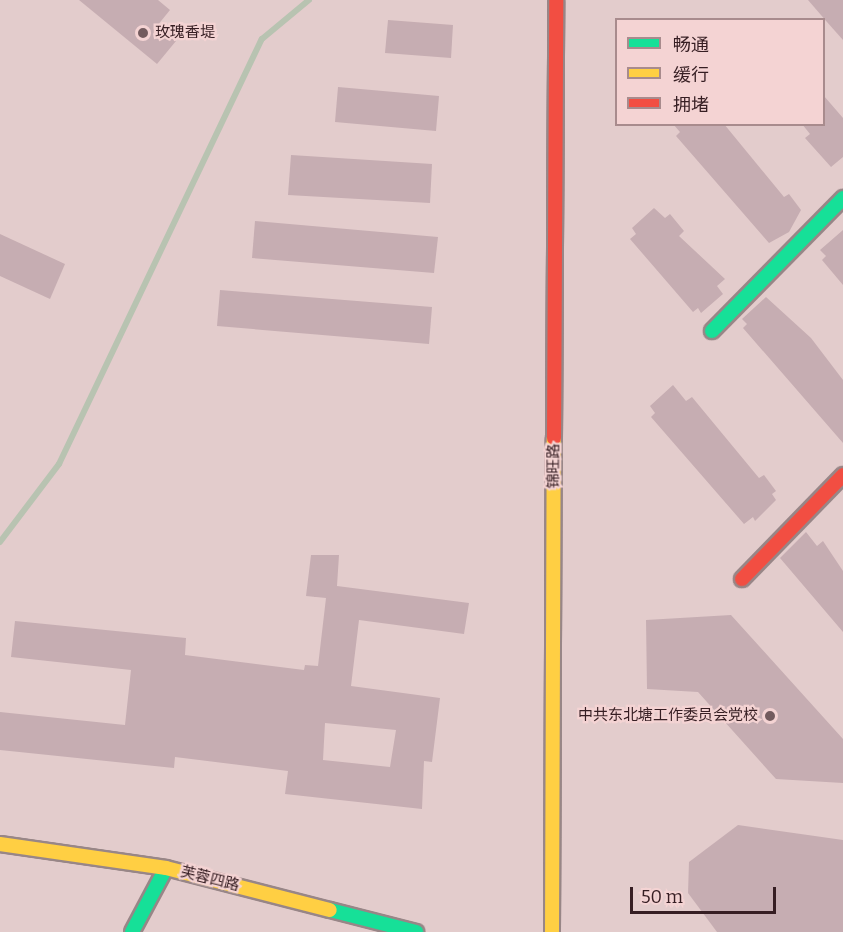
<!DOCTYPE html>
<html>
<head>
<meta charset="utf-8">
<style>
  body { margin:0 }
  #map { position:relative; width:843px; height:932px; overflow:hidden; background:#e3cccc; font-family:Bitter,"Noto Sans SC",serif }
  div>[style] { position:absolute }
  .stream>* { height:6px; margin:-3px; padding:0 3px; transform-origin:3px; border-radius:3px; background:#b8c3b1 }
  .building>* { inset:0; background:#c6adb2 }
  .roads { filter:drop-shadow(2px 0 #988687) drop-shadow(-2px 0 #988687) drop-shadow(0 2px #988687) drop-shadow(0 -2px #988687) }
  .fast>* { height:14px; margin:-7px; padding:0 7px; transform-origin:7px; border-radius:7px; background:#16e098 }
  .slow>* { height:14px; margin:-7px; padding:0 7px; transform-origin:7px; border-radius:7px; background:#ffcf43 }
  .jam>* { height:14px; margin:-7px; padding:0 7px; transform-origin:7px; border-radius:7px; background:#f24e42 }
  .dots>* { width:16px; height:16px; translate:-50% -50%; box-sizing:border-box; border:3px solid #f4d3d3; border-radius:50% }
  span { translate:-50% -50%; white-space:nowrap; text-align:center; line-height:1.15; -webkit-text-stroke:4.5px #f4d3d3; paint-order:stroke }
  .poi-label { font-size:15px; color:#361e23 }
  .left { translate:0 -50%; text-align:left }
  .right { translate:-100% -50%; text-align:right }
  .street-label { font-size:15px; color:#361e23 }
  .legend { position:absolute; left:615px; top:18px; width:210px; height:108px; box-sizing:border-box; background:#f4d3d3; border:2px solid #a88b8d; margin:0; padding:8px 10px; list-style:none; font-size:18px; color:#361e23 }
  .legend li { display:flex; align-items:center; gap:12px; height:30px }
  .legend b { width:30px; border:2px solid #a88b8d }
  .scale { position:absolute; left:630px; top:887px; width:146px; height:27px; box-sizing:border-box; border:3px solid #361e23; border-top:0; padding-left:8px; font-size:18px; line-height:21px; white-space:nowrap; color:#361e23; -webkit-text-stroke:4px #f4d3d3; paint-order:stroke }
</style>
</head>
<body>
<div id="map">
  <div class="stream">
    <div style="left:0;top:542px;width:98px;rotate:-52.9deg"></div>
    <div style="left:59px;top:464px;width:471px;rotate:-64.5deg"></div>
    <div style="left:262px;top:39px;width:61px;rotate:-39.7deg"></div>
  </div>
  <div class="building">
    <div style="clip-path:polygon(79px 0,158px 0,170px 10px,157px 26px,176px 41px,157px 64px)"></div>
    <div style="clip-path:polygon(808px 0,843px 0,843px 40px,827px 22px)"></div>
    <div style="clip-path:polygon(388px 20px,453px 25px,451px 58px,385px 53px)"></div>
    <div style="clip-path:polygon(338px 87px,439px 96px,436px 131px,335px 122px)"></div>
    <div style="clip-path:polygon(824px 96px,843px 118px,843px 157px,831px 167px,805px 138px,810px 134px,802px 124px,824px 124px)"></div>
    <div style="clip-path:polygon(673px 124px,724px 124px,784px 197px,789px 194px,801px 210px,789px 232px,769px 243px,676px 136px,680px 132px)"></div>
    <div style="clip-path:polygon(291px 155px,432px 164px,430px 203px,288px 195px)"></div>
    <div style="clip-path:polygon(654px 208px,665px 218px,670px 214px,684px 231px,679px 236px,725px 279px,717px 286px,723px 294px,701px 313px,698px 308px,693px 312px,630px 239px,636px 234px,632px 228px)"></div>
    <div style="clip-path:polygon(255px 221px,438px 237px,434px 273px,252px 258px)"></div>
    <div style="clip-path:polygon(843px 230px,843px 285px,822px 260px,826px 256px,820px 250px)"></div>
    <div style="clip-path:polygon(0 234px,65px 264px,50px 299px,0 276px)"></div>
    <div style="clip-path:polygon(220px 290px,432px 307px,429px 344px,217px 326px)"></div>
    <div style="clip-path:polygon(766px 297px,811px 338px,843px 380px,843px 443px,743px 328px,747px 324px,742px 319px)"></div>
    <div style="clip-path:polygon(673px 385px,686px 401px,692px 397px,759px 478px,764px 475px,776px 491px,772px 494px,776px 500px,755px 521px,753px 517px,744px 524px,651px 417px,655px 413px,650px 406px)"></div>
    <div style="clip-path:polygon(806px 532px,817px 546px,823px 541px,843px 571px,843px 632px,780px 558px)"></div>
    <div style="clip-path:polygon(evenodd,311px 555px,339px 555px,337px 586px,469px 603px,464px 634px,359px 620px,351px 686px,440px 698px,432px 762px,424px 761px,422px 809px,285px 794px,288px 771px,175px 757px,174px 768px,0 750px,0 712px,125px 725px,131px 670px,11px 657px,15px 621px,186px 638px,185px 655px,304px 670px,305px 665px,318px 666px,326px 598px,306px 596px,311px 555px,325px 723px,396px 730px,390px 767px,323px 760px,325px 723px)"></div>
    <div style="clip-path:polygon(731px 615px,843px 739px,843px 783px,776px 779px,698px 692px,647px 689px,646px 620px)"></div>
    <div style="clip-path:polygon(738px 825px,843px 840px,843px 932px,717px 932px,688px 893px,689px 862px)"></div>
  </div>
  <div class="roads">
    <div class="fast">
      <div style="left:712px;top:331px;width:187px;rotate:-45.4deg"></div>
      <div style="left:330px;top:910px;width:89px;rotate:14.3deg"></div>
      <div style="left:132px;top:932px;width:72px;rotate:-62deg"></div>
    </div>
    <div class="slow">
      <div style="left:0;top:844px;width:168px;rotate:8.2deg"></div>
      <div style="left:166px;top:868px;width:169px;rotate:14.4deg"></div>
      <div style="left:552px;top:932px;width:494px;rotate:-89.8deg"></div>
    </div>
    <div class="jam">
      <div style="left:554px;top:438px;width:438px;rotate:-89.7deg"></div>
      <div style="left:742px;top:579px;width:145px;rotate:-45.8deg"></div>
    </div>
  </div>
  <div class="dots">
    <div style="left:143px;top:33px;background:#735b5e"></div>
    <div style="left:770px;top:716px;background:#735b5e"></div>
  </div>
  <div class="poi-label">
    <span class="left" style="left:155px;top:33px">玫瑰香堤</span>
    <span class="right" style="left:758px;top:716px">中共东北塘工作委员会党校</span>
  </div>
  <div class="street-label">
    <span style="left:554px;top:466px;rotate:-90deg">锦旺路</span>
    <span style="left:210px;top:879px;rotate:14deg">芙蓉四路</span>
  </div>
  <ul class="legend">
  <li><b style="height:8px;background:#16e098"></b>畅通</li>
  <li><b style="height:8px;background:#ffcf43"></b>缓行</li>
  <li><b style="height:8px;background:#f24e42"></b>拥堵</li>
  </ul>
  <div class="scale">50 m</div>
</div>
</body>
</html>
